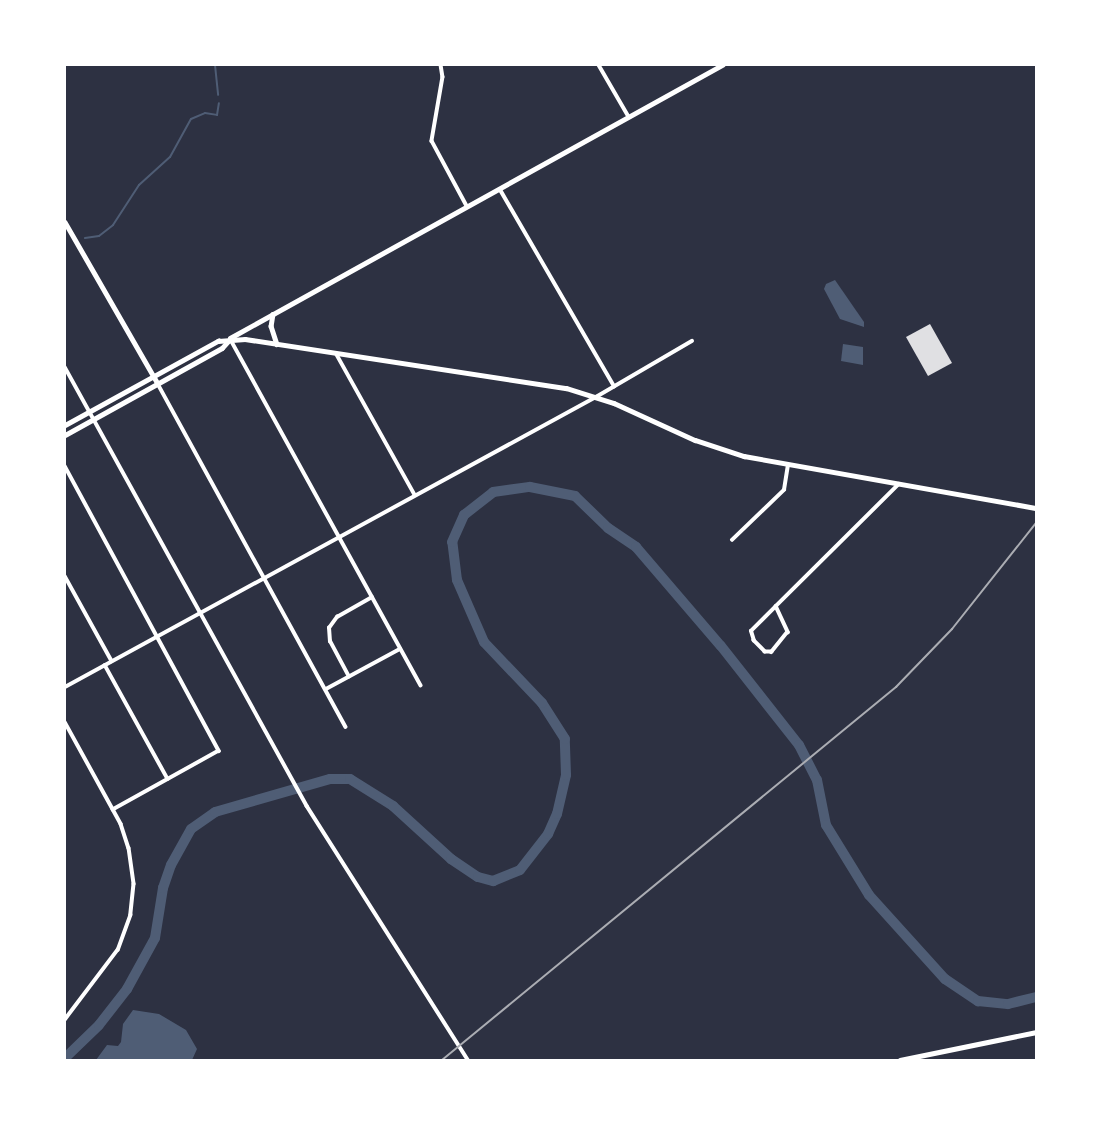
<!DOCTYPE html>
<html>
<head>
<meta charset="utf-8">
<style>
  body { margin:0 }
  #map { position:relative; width:1101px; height:1125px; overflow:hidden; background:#2d3142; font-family:"Open Sans",sans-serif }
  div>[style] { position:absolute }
  .water>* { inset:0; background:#4f5d75 }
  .stream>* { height:2px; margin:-1px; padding:0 1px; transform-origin:1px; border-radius:1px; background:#4f5d75 }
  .river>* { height:10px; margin:-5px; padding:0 5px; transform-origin:5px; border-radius:5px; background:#4f5d75 }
  .building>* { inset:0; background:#e0e0e3 }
  .minor>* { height:3.5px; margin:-1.75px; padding:0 1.75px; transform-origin:1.75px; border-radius:1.75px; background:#fff }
  .tertiary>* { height:4.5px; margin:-2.25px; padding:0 2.25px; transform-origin:2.25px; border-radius:2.25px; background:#fff }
  .secondary>* { height:4.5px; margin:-2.25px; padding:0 2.25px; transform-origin:2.25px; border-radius:2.25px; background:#fff }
  .rail>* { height:2px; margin:-1px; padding:0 1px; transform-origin:1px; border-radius:1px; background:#abadb3 }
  span { translate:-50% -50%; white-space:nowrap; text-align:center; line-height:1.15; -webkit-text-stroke:7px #fff; paint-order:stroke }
  .frame { position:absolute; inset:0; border:66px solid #fff; pointer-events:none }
</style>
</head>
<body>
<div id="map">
  <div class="water">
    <div style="clip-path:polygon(835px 280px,864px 322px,864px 327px,840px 319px,824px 289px,826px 284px)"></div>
    <div style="clip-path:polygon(843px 344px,863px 347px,863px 365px,841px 361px)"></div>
    <div style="clip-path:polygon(133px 1010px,159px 1014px,186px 1030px,197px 1049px,192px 1060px,96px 1060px,107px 1045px,118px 1046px,121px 1042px,123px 1024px)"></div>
  </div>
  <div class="stream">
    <div style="left:215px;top:65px;width:30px;rotate:84deg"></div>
    <div style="left:85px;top:238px;width:14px;rotate:-8deg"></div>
    <div style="left:99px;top:236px;width:18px;rotate:-38deg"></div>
    <div style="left:113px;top:225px;width:48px;rotate:-57deg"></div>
    <div style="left:139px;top:185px;width:42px;rotate:-42.1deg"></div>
    <div style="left:170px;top:157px;width:43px;rotate:-61.1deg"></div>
    <div style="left:191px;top:119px;width:15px;rotate:-23deg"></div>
    <div style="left:205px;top:113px;width:12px;rotate:9deg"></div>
    <div style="left:217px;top:115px;width:12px;rotate:-81deg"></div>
  </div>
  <div class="river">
    <div style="left:65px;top:1058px;width:47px;rotate:-44.1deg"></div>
    <div style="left:99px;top:1025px;width:46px;rotate:-52.1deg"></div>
    <div style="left:127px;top:989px;width:58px;rotate:-61.2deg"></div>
    <div style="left:155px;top:938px;width:51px;rotate:-80.9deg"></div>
    <div style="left:163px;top:888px;width:24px;rotate:-71deg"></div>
    <div style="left:171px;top:865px;width:41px;rotate:-60.9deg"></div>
    <div style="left:191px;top:829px;width:29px;rotate:-35deg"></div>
    <div style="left:215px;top:812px;width:120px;rotate:-16deg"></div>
    <div style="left:330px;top:779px;width:20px"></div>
    <div style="left:350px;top:779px;width:51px;rotate:32.1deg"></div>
    <div style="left:393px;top:806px;width:79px;rotate:42.4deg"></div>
    <div style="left:451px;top:859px;width:32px;rotate:34deg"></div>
    <div style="left:478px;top:877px;width:16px;rotate:15deg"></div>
    <div style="left:493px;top:881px;width:29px;rotate:-22deg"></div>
    <div style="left:520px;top:870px;width:46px;rotate:-52.1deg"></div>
    <div style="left:548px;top:834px;width:22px;rotate:-66deg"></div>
    <div style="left:557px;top:814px;width:40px;rotate:-77deg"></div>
    <div style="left:566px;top:775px;width:36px;rotate:-92deg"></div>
    <div style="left:565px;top:739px;width:43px;rotate:-122.6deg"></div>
    <div style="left:542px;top:703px;width:84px;rotate:-133.6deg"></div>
    <div style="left:484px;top:642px;width:68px;rotate:-113.5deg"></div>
    <div style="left:457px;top:580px;width:38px;rotate:-97deg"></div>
    <div style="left:452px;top:542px;width:30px;rotate:-66deg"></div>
    <div style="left:464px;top:515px;width:37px;rotate:-38deg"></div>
    <div style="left:493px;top:492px;width:37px;rotate:-8deg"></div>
    <div style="left:530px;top:487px;width:46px;rotate:11.3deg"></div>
    <div style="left:575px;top:496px;width:46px;rotate:44.1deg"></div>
    <div style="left:608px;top:528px;width:34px;rotate:34deg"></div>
    <div style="left:636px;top:547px;width:130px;rotate:49.4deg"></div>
    <div style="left:721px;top:646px;width:126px;rotate:51.8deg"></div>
    <div style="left:799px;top:745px;width:39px;rotate:63deg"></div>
    <div style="left:817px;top:780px;width:46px;rotate:78.7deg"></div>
    <div style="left:826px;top:825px;width:82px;rotate:58.4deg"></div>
    <div style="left:869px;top:895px;width:113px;rotate:47.9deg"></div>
    <div style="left:945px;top:979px;width:40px;rotate:34deg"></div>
    <div style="left:978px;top:1001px;width:30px;rotate:6deg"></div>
    <div style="left:1008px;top:1004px;width:29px;rotate:-14deg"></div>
  </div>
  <div class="building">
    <div style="clip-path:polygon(930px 324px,952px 363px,928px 376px,906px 337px)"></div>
  </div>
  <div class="minor">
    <div style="left:441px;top:65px;width:12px;rotate:81deg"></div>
    <div style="left:443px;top:77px;width:65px;rotate:99.8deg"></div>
    <div style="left:432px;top:141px;width:74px;rotate:61.7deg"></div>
    <div style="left:599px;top:65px;width:60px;rotate:60deg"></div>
    <div style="left:500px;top:189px;width:228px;rotate:59.9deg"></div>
    <div style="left:231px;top:340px;width:394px;rotate:61.2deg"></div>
    <div style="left:336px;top:353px;width:162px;rotate:60.9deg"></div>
    <div style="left:65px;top:367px;width:501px;rotate:61.13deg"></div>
    <div style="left:307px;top:806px;width:301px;rotate:57.6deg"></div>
    <div style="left:157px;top:382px;width:393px;rotate:61.3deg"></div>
    <div style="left:65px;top:466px;width:324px;rotate:61.6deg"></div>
    <div style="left:219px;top:751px;width:121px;rotate:150.9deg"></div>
    <div style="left:732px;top:540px;width:72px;rotate:-43.9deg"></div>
    <div style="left:784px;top:490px;width:25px;rotate:-81deg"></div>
    <div style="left:65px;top:576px;width:97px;rotate:61.1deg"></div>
    <div style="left:776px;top:606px;width:29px;rotate:65deg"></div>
    <div style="left:788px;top:632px;width:26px;rotate:129deg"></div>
    <div style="left:772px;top:652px;width:7px;rotate:180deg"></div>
    <div style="left:765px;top:652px;width:16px;rotate:-135deg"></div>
    <div style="left:754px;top:641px;width:10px;rotate:-107deg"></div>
    <div style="left:751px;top:631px;width:35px;rotate:-45deg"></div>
    <div style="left:776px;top:606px;width:173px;rotate:-44.8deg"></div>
    <div style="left:105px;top:665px;width:130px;rotate:61.1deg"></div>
    <div style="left:349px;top:677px;width:40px;rotate:-118deg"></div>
    <div style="left:330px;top:642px;width:14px;rotate:-94deg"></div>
    <div style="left:329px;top:628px;width:14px;rotate:-54deg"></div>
    <div style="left:337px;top:617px;width:40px;rotate:-29.7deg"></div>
    <div style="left:65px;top:687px;width:605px;rotate:-28.64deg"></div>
    <div style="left:596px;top:397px;width:111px;rotate:-30.3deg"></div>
    <div style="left:326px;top:689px;width:84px;rotate:-28.4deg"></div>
    <div style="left:65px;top:722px;width:116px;rotate:61.2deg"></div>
    <div style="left:121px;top:824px;width:25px;rotate:72deg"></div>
    <div style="left:129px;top:848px;width:36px;rotate:82deg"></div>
    <div style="left:134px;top:884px;width:31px;rotate:96deg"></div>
    <div style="left:131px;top:915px;width:37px;rotate:110deg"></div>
    <div style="left:118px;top:950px;width:88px;rotate:127.1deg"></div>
  </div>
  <div class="tertiary">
    <div style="left:65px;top:222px;width:185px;rotate:60.1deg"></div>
    <div style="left:230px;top:338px;width:563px;rotate:-29.02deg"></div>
  </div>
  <div class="secondary">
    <div style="left:273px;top:314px;width:12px;rotate:99deg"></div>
    <div style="left:271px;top:326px;width:19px;rotate:72deg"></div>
    <div style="left:65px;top:425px;width:175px;rotate:-28.8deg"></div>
    <div style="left:218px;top:341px;width:27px;rotate:-4deg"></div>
    <div style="left:245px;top:339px;width:325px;rotate:8.7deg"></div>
    <div style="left:566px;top:388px;width:50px;rotate:17.4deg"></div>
    <div style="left:614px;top:403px;width:89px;rotate:24.6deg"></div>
    <div style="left:695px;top:440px;width:52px;rotate:18.1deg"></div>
    <div style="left:744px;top:456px;width:297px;rotate:10.1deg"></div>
    <div style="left:65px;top:435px;width:179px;rotate:-29deg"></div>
    <div style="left:222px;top:348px;width:12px;rotate:-48deg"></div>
    <div style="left:900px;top:1060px;width:139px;rotate:-11.6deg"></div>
  </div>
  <div class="rail">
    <div style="left:442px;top:1060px;width:588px;rotate:-39.41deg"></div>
    <div style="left:896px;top:687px;width:81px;rotate:-46deg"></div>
    <div style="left:952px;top:629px;width:135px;rotate:-51.6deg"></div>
  </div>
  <div class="frame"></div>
</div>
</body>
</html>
